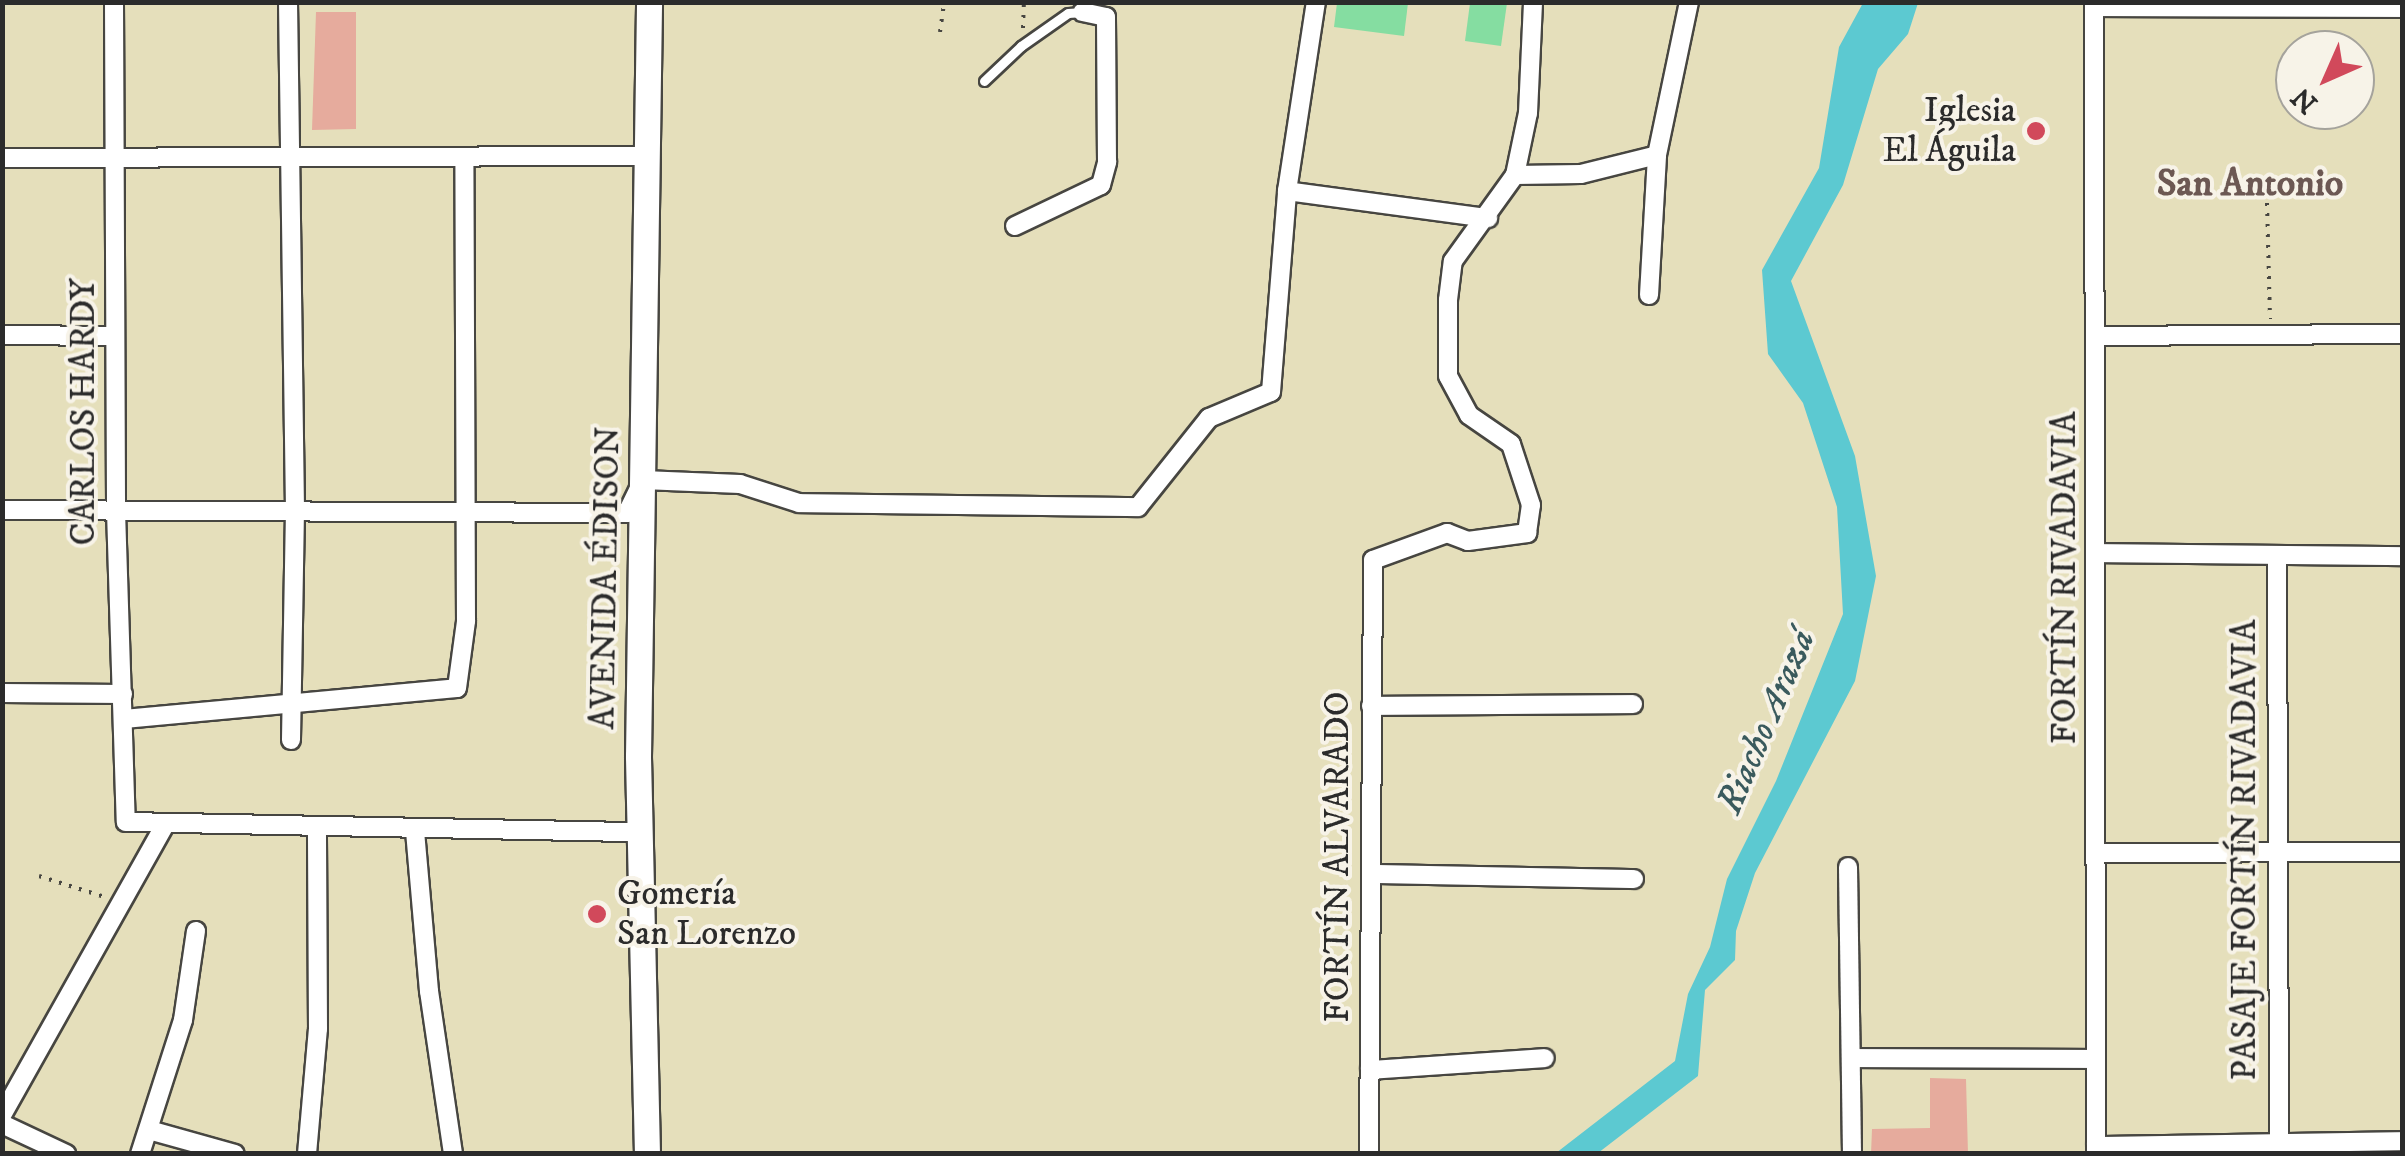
<!DOCTYPE html>
<html>
<head>
<meta charset="utf-8">
<style>
  body { margin:0 }
  #map { position:relative; width:2405px; height:1156px; overflow:hidden; background:#e5dfbb; font-family:"IM FELL DW Pica",serif }
  div>[style] { position:absolute }
  .green>* { inset:0; background:#85dda1 }
  .water>* { inset:0; background:#5cc9d1 }
  .building>* { inset:0; background:#e6ab9d }
  .path>* { height:4px; margin-top:-2px; transform-origin:0; background:repeating-linear-gradient(90deg,#474641 0 2.5px,transparent 0 10.5px) }
  .roads { filter:drop-shadow(2px 0 #474641) drop-shadow(-2px 0 #474641) drop-shadow(0 2px #474641) drop-shadow(0 -2px #474641) }
  .service>* { height:9px; margin:-4.5px; padding:0 4.5px; transform-origin:4.5px; border-radius:4.5px; background:#fff }
  .minor>* { height:18px; margin:-9px; padding:0 9px; transform-origin:9px; border-radius:9px; background:#fff }
  .secondary>* { height:25px; margin:-12.5px; padding:0 12.5px; transform-origin:12.5px; border-radius:12.5px; background:#fff }
  .dots>* { width:28px; height:28px; translate:-50% -50%; box-sizing:border-box; border:5px solid #f7f3e8; border-radius:50% }
  span { translate:-50% -50%; white-space:nowrap; text-align:center; line-height:1.15; -webkit-text-stroke:8px #f7f3e8; paint-order:stroke }
  .poi-label { font-size:35px; color:#2b2b2b }
  .right { translate:-100% -50%; text-align:right }
  .left { translate:0 -50%; text-align:left }
  .street-label { font-size:35px; color:#2b2b2b }
  .neighbourhood-label { font-size:38px; color:#6c5853; font-weight:700 }
  .water-label { font-size:38px; color:#3a5a5d; font-style:italic }
  .frame { position:absolute; inset:0; border:5px solid #2b2b2b; pointer-events:none }
  .north { position:absolute; left:2275px; top:30px; width:100px; height:100px; box-sizing:border-box; background:#f7f3e8; border:2px solid #a5a39c; border-radius:50%; rotate:225deg; font-size:28px; font-weight:700; line-height:40px; text-align:center; color:#2b2b2b }
  .north::after { content:''; display:block; margin:auto; width:35px; height:45px; background:#d1495b; clip-path:polygon(50% 0,100% 100%,50% 72%,0 100%) }
</style>
</head>
<body>
<div id="map">
  <div class="green">
    <div style="clip-path:polygon(1337px 3px,1408px 3px,1404px 36px,1334px 27px)"></div>
    <div style="clip-path:polygon(1470px 3px,1507px 3px,1501px 46px,1465px 41px)"></div>
  </div>
  <div class="water">
    <div style="clip-path:polygon(1863px 3px,1918px 3px,1908px 34px,1878px 69px,1843px 185px,1791px 281px,1855px 456px,1876px 576px,1855px 681px,1755px 873px,1736px 931px,1735px 960px,1705px 990px,1698px 1076px,1598px 1153px,1556px 1153px,1675px 1061px,1688px 994px,1710px 947px,1727px 879px,1776px 781px,1843px 614px,1837px 507px,1803px 403px,1768px 354px,1762px 270px,1819px 168px,1839px 47px)"></div>
  </div>
  <div class="building">
    <div style="clip-path:polygon(316px 12px,356px 12px,356px 129px,312px 130px)"></div>
    <div style="clip-path:polygon(1930px 1078px,1966px 1079px,1968px 1154px,1871px 1154px,1872px 1129px,1930px 1128px)"></div>
  </div>
  <div class="path">
    <div style="left:1023px;top:28px;width:26px;rotate:-88deg"></div>
    <div style="left:940px;top:32px;width:30px;rotate:-82deg"></div>
    <div style="left:2267px;top:203px;width:116px;rotate:88.5deg"></div>
    <div style="left:39px;top:876px;width:69px;rotate:17.7deg"></div>
  </div>
  <div class="roads">
    <div class="service">
      <div style="left:984px;top:81px;width:51px;rotate:-43.4deg"></div>
      <div style="left:1021px;top:46px;width:57px;rotate:-35.1deg"></div>
      <div style="left:1068px;top:13px;width:15px;rotate:-4deg"></div>
      <div style="left:1083px;top:12px;width:10px;rotate:-90deg"></div>
    </div>
    <div class="minor">
      <div style="left:114px;top:2px;width:509px;rotate:89.77deg"></div>
      <div style="left:116px;top:511px;width:311px;rotate:88.2deg"></div>
      <div style="left:126px;top:822px;width:503px;rotate:1.14deg"></div>
      <div style="left:288px;top:2px;width:508px;rotate:89.21deg"></div>
      <div style="left:295px;top:510px;width:230px;rotate:91deg"></div>
      <div style="left:2094px;top:2px;width:1152px;rotate:89.9deg"></div>
      <div style="left:2094px;top:7px;width:308px;rotate:0.2deg"></div>
      <div style="left:2px;top:158px;width:643px;rotate:-0.18deg"></div>
      <div style="left:1515px;top:175px;width:66px;rotate:-0.9deg"></div>
      <div style="left:1581px;top:174px;width:78px;rotate:-14deg"></div>
      <div style="left:1287px;top:191px;width:203px;rotate:7.7deg"></div>
      <div style="left:1015px;top:226px;width:95px;rotate:-25.5deg"></div>
      <div style="left:1101px;top:185px;width:24px;rotate:-75deg"></div>
      <div style="left:1107px;top:162px;width:145px;rotate:-90.4deg"></div>
      <div style="left:1106px;top:17px;width:24px;rotate:-168deg"></div>
      <div style="left:1649px;top:295px;width:140px;rotate:-86.7deg"></div>
      <div style="left:1657px;top:155px;width:156px;rotate:-78.2deg"></div>
      <div style="left:2px;top:335px;width:113px;rotate:0.5deg"></div>
      <div style="left:2097px;top:336px;width:305px;rotate:-0.4deg"></div>
      <div style="left:2px;top:510px;width:625px;rotate:0.28deg"></div>
      <div style="left:627px;top:513px;width:37px;rotate:-64deg"></div>
      <div style="left:643px;top:480px;width:97px;rotate:2.4deg"></div>
      <div style="left:740px;top:484px;width:62px;rotate:17.9deg"></div>
      <div style="left:799px;top:503px;width:339px;rotate:0.7deg"></div>
      <div style="left:1138px;top:507px;width:114px;rotate:-51.4deg"></div>
      <div style="left:1209px;top:418px;width:67px;rotate:-22.8deg"></div>
      <div style="left:1271px;top:392px;width:202px;rotate:-85.4deg"></div>
      <div style="left:1287px;top:191px;width:191px;rotate:-81.3deg"></div>
      <div style="left:2098px;top:553px;width:304px;rotate:0.6deg"></div>
      <div style="left:2277px;top:557px;width:586px;rotate:89.8deg"></div>
      <div style="left:2px;top:693px;width:121px;rotate:0.5deg"></div>
      <div style="left:1371px;top:706px;width:262px;rotate:-0.4deg"></div>
      <div style="left:124px;top:719px;width:334px;rotate:-5.3deg"></div>
      <div style="left:457px;top:688px;width:68px;rotate:-82.3deg"></div>
      <div style="left:466px;top:621px;width:464px;rotate:-90.2deg"></div>
      <div style="left:415px;top:831px;width:161px;rotate:85deg"></div>
      <div style="left:429px;top:991px;width:165px;rotate:81.6deg"></div>
      <div style="left:2097px;top:853px;width:305px;rotate:-0.2deg"></div>
      <div style="left:1848px;top:867px;width:287px;rotate:89.2deg"></div>
      <div style="left:1374px;top:874px;width:260px;rotate:1.1deg"></div>
      <div style="left:1852px;top:1058px;width:242px;rotate:0.2deg"></div>
      <div style="left:1370px;top:1070px;width:175px;rotate:-3.9deg"></div>
      <div style="left:2px;top:1115px;width:334px;rotate:-60.7deg"></div>
      <div style="left:2px;top:1124px;width:71px;rotate:25.1deg"></div>
      <div style="left:149px;top:1130px;width:89px;rotate:15.6deg"></div>
      <div style="left:2096px;top:1146px;width:306px;rotate:-0.9deg"></div>
      <div style="left:140px;top:1154px;width:141px;rotate:-72.2deg"></div>
      <div style="left:183px;top:1020px;width:90px;rotate:-81.7deg"></div>
      <div style="left:307px;top:1154px;width:125px;rotate:-85deg"></div>
      <div style="left:318px;top:1029px;width:198px;rotate:-90.3deg"></div>
      <div style="left:1369px;top:1154px;width:594px;rotate:-89.61deg"></div>
      <div style="left:1373px;top:560px;width:79px;rotate:-20deg"></div>
      <div style="left:1447px;top:533px;width:22px;rotate:21deg"></div>
      <div style="left:1468px;top:541px;width:60px;rotate:-7.7deg"></div>
      <div style="left:1527px;top:533px;width:28px;rotate:-82deg"></div>
      <div style="left:1531px;top:505px;width:64px;rotate:-108.2deg"></div>
      <div style="left:1511px;top:444px;width:51px;rotate:-145.4deg"></div>
      <div style="left:1469px;top:415px;width:44px;rotate:-118.3deg"></div>
      <div style="left:1448px;top:376px;width:76px;rotate:-90deg"></div>
      <div style="left:1448px;top:300px;width:39px;rotate:-83deg"></div>
      <div style="left:1453px;top:261px;width:106px;rotate:-54.2deg"></div>
      <div style="left:1515px;top:175px;width:63px;rotate:-78.2deg"></div>
      <div style="left:1528px;top:113px;width:111px;rotate:-87.4deg"></div>
    </div>
    <div class="secondary">
      <div style="left:647px;top:1154px;width:398px;rotate:-91.3deg"></div>
      <div style="left:638px;top:756px;width:754px;rotate:-89.16deg"></div>
    </div>
  </div>
  <div class="dots">
    <div style="left:2036px;top:131px;background:#d1495b"></div>
    <div style="left:597px;top:914px;background:#d1495b"></div>
  </div>
  <div class="poi-label">
    <span class="right" style="left:2016px;top:131px">Iglesia<br>El Águila</span>
    <span class="left" style="left:617px;top:914px">Gomería<br>San Lorenzo</span>
  </div>
  <div class="street-label">
    <span style="left:84px;top:412px;rotate:-90deg">CARLOS HARDY</span>
    <span style="left:606px;top:578px;rotate:-89deg">AVENIDA ÉDISON</span>
    <span style="left:2065px;top:578px;rotate:-90deg">FORTÍN RIVADAVIA</span>
    <span style="left:2245px;top:850px;rotate:-90deg">PASAJE FORTÍN RIVADAVIA</span>
    <span style="left:1338px;top:857px;rotate:-90deg">FORTÍN ALVARADO</span>
  </div>
  <div class="neighbourhood-label">
    <span style="left:2250px;top:185px">San Antonio</span>
  </div>
  <div class="water-label">
    <span style="left:1767px;top:722px;rotate:-67deg">Riacho Arazá</span>
  </div>
  <div class="frame"></div>
  <div class="north">N</div>
</div>
</body>
</html>
